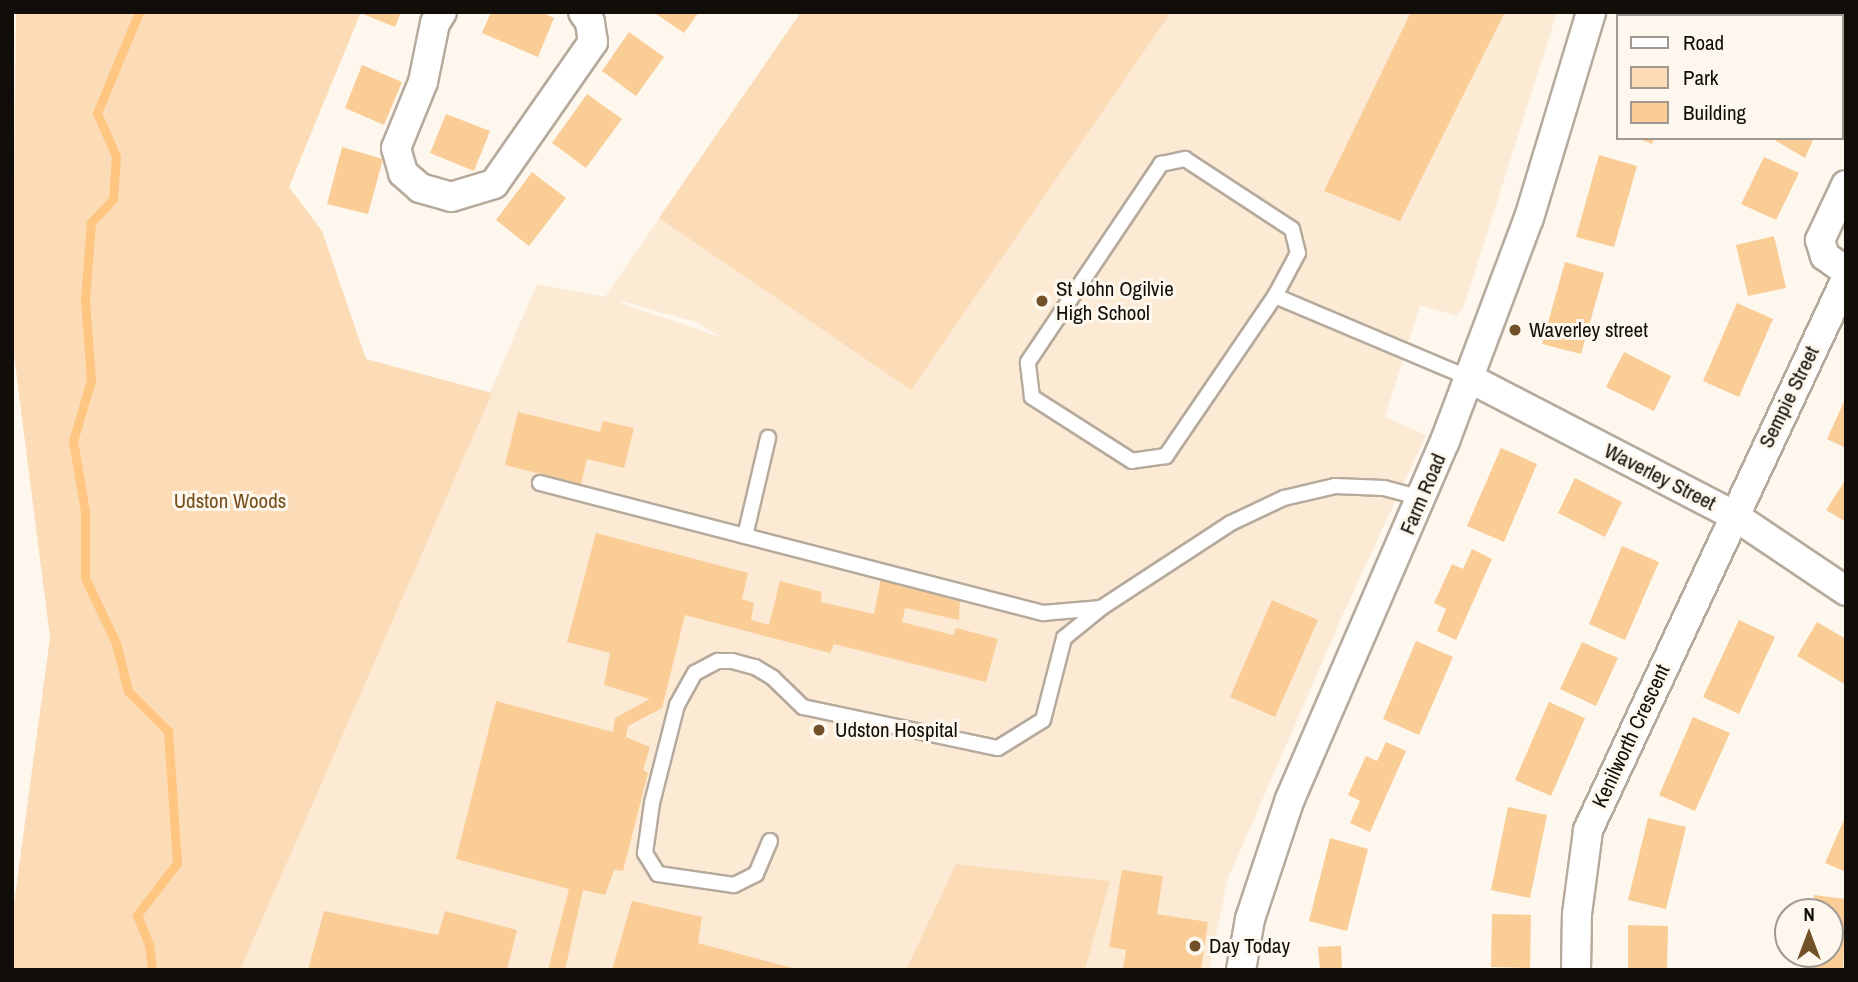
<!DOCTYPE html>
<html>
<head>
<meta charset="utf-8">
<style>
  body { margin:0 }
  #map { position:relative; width:1858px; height:982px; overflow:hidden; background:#fef7ee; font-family:"Archivo Narrow",sans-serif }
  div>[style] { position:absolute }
  .built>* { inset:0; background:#fcead5 }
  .green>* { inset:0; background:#fbdcb7 }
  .stream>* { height:9px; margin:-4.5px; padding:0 4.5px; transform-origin:4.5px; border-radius:4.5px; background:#ffc681 }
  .building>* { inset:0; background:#facd97 }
  .roads { filter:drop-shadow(2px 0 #b6aa9c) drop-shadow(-2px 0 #b6aa9c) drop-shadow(0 2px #b6aa9c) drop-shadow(0 -2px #b6aa9c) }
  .lane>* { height:14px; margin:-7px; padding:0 7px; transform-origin:7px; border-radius:7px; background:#fff }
  .street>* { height:28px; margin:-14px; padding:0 14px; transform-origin:14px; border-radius:14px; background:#fff }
  .dots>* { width:19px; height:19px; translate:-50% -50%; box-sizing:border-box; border:4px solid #fef7ee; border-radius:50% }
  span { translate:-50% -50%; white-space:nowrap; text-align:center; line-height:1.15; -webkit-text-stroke:6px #fef7ee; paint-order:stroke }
  .poi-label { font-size:21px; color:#110d08 }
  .left { translate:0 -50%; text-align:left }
  .street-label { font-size:21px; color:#110d08 }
  .park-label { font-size:21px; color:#754f1c }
  .frame { position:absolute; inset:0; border:14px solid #110d08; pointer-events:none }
  .legend { position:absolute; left:1616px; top:14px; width:228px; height:126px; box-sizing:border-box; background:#fef7ee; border:2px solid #9f9992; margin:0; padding:9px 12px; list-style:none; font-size:21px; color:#110d08 }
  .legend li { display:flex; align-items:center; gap:14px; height:35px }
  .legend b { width:35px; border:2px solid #9f9992 }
  .north { position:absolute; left:1774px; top:898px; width:70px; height:70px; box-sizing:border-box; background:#fef7ee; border:2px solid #9f9992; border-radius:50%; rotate:0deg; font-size:19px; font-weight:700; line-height:28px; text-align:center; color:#110d08 }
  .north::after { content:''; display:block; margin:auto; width:24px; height:32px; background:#715127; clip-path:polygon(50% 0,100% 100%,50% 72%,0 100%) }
</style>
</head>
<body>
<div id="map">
  <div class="built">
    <div style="clip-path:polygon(evenodd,802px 12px,1557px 12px,1464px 306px,1457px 316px,1420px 305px,1385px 417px,1426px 435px,1344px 612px,1227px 881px,1209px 970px,1085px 970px,1110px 881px,957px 864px,906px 970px,240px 970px,537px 284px,605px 297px,802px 12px,621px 301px,695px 322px,723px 338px,621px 303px,621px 301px)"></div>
  </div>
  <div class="green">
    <div style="clip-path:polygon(16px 12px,361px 12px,289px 187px,322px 231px,366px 359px,492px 393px,240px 970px,12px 970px,12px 918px,50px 638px,12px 339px)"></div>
    <div style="clip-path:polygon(801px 12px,1171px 12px,911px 390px,659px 218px)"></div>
    <div style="clip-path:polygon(956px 864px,1110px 881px,1085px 970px,906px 970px)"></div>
  </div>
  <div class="stream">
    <div style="left:139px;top:12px;width:109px;rotate:112.6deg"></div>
    <div style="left:97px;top:113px;width:47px;rotate:66.2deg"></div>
    <div style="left:116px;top:156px;width:43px;rotate:94deg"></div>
    <div style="left:113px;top:199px;width:33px;rotate:133deg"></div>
    <div style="left:91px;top:223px;width:77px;rotate:94.5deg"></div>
    <div style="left:85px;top:300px;width:80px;rotate:85.7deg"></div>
    <div style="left:91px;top:380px;width:64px;rotate:106.4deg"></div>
    <div style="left:73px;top:441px;width:71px;rotate:80.3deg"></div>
    <div style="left:85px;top:511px;width:67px;rotate:90deg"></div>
    <div style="left:85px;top:578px;width:72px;rotate:64.5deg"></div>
    <div style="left:116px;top:643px;width:49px;rotate:76deg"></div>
    <div style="left:128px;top:691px;width:57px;rotate:45deg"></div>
    <div style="left:168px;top:731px;width:132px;rotate:86.1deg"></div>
    <div style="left:177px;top:863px;width:66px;rotate:127.6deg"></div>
    <div style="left:137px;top:915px;width:32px;rotate:68deg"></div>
    <div style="left:149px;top:945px;width:25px;rotate:83deg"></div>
  </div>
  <div class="building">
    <div style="clip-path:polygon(358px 12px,401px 12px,395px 27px)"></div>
    <div style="clip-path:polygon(491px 12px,541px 12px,554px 18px,538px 57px,482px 33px)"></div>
    <div style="clip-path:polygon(653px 12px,699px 12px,684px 33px)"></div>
    <div style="clip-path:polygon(1411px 12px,1505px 12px,1400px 221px,1324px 191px)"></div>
    <div style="clip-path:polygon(1657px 12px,1699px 12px,1656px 16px)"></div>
    <div style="clip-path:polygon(629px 32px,664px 57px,636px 96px,602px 71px)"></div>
    <div style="clip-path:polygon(1846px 49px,1846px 94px,1842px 96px,1842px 51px)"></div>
    <div style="clip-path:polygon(362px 65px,402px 82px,384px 125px,345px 108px)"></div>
    <div style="clip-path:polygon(587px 94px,622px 119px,586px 168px,552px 143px)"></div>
    <div style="clip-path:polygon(446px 114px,490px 131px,474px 171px,430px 153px)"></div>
    <div style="clip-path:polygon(1637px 138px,1654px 138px,1652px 144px)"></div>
    <div style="clip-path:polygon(1771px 138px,1814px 138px,1805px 158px)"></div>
    <div style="clip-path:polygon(342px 147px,383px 159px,368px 214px,327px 204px)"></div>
    <div style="clip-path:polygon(1599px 155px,1637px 166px,1614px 247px,1576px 237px)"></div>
    <div style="clip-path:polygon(1764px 157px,1799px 173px,1776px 220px,1741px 204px)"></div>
    <div style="clip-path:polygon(532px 172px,566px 198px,529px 246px,496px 220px)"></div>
    <div style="clip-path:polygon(1774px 236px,1786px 288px,1748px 296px,1736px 245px)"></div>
    <div style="clip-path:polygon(1565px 262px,1604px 273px,1581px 354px,1542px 344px)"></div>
    <div style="clip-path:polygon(1737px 303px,1773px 319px,1739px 397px,1703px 381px)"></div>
    <div style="clip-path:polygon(1624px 352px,1671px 376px,1654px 411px,1606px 387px)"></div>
    <div style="clip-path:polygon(1846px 397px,1846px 448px,1827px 439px)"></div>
    <div style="clip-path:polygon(518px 412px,600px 432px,603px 421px,634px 428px,624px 468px,587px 459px,581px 484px,505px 465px)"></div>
    <div style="clip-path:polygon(1501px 448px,1537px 464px,1504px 542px,1467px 526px)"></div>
    <div style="clip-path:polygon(1575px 478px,1622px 502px,1605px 537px,1558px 513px)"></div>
    <div style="clip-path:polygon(1846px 479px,1846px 522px,1826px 510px)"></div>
    <div style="clip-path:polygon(596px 533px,748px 573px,742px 599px,754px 603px,751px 620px,769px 625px,780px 581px,822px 592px,821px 602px,874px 614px,881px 578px,960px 598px,959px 620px,905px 608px,902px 622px,953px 635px,956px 628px,998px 639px,986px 682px,834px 644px,830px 653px,685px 615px,662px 708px,628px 726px,626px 737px,650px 747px,643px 770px,648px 773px,623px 871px,614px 870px,605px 895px,583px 890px,565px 970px,548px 970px,569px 889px,456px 859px,496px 701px,613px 732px,615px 718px,650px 699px,604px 685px,610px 653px,567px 642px)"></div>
    <div style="clip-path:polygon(1622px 546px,1659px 562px,1625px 640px,1589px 624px)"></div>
    <div style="clip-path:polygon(1472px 549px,1492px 559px,1456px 640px,1437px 631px,1446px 609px,1434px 603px,1452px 564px,1463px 569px)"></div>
    <div style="clip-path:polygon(1272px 600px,1318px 620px,1275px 717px,1230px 697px)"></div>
    <div style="clip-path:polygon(1739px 620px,1775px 637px,1739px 714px,1703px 697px)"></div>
    <div style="clip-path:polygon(1817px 622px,1846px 639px,1846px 685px,1797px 656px)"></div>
    <div style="clip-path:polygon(1416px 641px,1453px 657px,1419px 735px,1383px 719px)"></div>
    <div style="clip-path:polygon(1582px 642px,1618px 658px,1596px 706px,1560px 689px)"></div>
    <div style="clip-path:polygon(1549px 702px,1585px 718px,1551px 796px,1515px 780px)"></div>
    <div style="clip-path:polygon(1693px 717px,1730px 733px,1695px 811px,1659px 795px)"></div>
    <div style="clip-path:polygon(1386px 742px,1406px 751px,1370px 832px,1350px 823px,1360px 801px,1348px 795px,1366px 756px,1377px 761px)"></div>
    <div style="clip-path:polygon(1508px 807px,1547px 815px,1530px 898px,1491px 890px)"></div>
    <div style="clip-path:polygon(1846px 815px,1846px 872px,1825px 863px)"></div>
    <div style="clip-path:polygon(1648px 818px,1686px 827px,1666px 909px,1628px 900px)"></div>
    <div style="clip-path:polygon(1330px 838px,1368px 849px,1347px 931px,1309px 921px)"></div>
    <div style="clip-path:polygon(1122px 870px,1163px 876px,1157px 914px,1208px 922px,1201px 970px,1123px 969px,1126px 950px,1109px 947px)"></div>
    <div style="clip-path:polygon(1814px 895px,1846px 899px,1843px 970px,1803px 970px,1806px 954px,1830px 954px,1830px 912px,1811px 912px)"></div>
    <div style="clip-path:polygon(632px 901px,702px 917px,698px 943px,800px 970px,612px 970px)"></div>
    <div style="clip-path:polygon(324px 911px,438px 935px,445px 911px,517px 930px,507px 970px,308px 970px)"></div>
    <div style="clip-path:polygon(1492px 914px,1531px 915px,1530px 968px,1491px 967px)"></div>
    <div style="clip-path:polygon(1628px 925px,1668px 926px,1667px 970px,1628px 970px)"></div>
    <div style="clip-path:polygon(1341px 946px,1342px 970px,1320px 970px,1318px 947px)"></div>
  </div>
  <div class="roads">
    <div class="lane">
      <div style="left:1185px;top:159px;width:128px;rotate:33.2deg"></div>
      <div style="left:1292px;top:229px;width:25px;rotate:76deg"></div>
      <div style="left:1298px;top:253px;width:49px;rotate:118.1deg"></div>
      <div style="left:1275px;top:296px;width:194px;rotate:124.3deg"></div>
      <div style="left:1166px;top:456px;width:34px;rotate:172deg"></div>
      <div style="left:1132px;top:461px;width:119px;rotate:-147.4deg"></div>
      <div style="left:1032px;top:397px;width:35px;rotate:-97deg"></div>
      <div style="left:1028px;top:362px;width:239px;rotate:-56.1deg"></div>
      <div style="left:1161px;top:164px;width:25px;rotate:-12deg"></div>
      <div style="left:1275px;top:296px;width:208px;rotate:22.9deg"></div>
      <div style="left:540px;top:483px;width:520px;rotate:14.49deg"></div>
      <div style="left:1043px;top:613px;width:58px;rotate:-4.9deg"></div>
      <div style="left:1101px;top:608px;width:155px;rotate:-33.2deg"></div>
      <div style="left:1231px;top:523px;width:59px;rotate:-25.3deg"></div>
      <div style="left:1284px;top:498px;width:52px;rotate:-13.2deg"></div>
      <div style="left:1335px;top:486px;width:49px;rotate:2.3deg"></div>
      <div style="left:1384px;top:488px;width:39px;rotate:15deg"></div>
      <div style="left:745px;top:536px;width:101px;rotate:-76.8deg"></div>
      <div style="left:770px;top:841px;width:36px;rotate:113deg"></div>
      <div style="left:756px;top:874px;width:25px;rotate:153deg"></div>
      <div style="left:734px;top:885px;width:77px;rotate:-171.8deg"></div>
      <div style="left:658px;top:874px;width:25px;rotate:-122deg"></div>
      <div style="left:645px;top:853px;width:50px;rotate:-82deg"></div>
      <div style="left:652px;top:803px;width:101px;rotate:-75.7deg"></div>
      <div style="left:677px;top:705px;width:37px;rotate:-61deg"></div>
      <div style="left:695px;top:673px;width:26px;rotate:-28deg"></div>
      <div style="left:718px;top:661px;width:14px"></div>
      <div style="left:732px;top:661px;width:24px;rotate:15deg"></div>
      <div style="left:755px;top:667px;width:21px;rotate:31deg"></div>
      <div style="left:773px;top:678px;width:42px;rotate:44deg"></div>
      <div style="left:803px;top:707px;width:199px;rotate:11.9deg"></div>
      <div style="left:998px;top:748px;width:53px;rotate:-31.9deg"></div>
      <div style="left:1043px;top:720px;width:85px;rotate:-75.6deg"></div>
      <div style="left:1064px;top:638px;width:48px;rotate:-39deg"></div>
    </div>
    <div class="street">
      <div style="left:442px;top:12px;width:13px;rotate:122deg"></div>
      <div style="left:435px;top:23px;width:60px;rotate:101.5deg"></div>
      <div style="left:423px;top:82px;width:71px;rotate:112.2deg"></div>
      <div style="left:396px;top:148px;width:26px;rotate:74deg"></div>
      <div style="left:403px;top:173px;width:23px;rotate:41deg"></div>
      <div style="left:420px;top:188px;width:32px;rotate:16deg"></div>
      <div style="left:451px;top:197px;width:45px;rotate:-16.8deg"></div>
      <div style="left:494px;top:184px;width:173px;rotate:-55.1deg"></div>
      <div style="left:593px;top:42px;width:20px;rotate:-99deg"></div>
      <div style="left:590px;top:22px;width:12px;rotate:-125deg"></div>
      <div style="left:1846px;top:185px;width:61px;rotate:115.3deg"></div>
      <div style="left:1820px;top:240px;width:17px;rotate:73deg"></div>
      <div style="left:1825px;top:256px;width:26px;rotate:36deg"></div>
      <div style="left:1467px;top:377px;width:300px;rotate:27.4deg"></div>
      <div style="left:1733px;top:515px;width:136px;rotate:33.9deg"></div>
      <div style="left:1241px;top:970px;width:52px;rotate:-80deg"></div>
      <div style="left:1250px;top:919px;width:126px;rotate:-71.6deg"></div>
      <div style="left:1290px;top:799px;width:390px;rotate:-66.6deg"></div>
      <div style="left:1445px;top:441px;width:238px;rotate:-69.4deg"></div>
      <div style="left:1529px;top:218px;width:215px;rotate:-73.2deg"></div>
      <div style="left:1576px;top:970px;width:56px;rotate:-89deg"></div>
      <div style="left:1577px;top:914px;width:85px;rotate:-82.5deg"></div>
      <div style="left:1588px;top:830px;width:608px;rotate:-64.91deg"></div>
    </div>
  </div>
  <div class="dots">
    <div style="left:1042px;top:301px;background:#715127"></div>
    <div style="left:1515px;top:330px;background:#715127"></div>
    <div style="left:819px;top:730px;background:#715127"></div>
    <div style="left:1195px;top:946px;background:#715127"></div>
  </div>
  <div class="poi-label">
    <span class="left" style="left:1056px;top:301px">St John Ogilvie<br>High School</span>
    <span class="left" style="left:1529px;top:330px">Waverley street</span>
    <span class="left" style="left:835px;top:730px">Udston Hospital</span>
    <span class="left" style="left:1209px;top:946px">Day Today</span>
  </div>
  <div class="street-label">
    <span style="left:1789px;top:397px;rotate:-64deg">Sempie Street</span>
    <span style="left:1660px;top:477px;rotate:27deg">Waverley Street</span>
    <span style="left:1423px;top:494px;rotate:-67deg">Farm Road</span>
    <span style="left:1631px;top:736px;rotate:-65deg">Kenilworth Crescent</span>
  </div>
  <div class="park-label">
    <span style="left:230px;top:501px">Udston Woods</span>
  </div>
  <div class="frame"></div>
  <ul class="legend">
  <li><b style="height:9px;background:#fff"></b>Road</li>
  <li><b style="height:19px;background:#fbdcb7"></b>Park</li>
  <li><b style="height:19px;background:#facd97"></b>Building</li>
  </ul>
  <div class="north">N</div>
</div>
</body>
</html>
